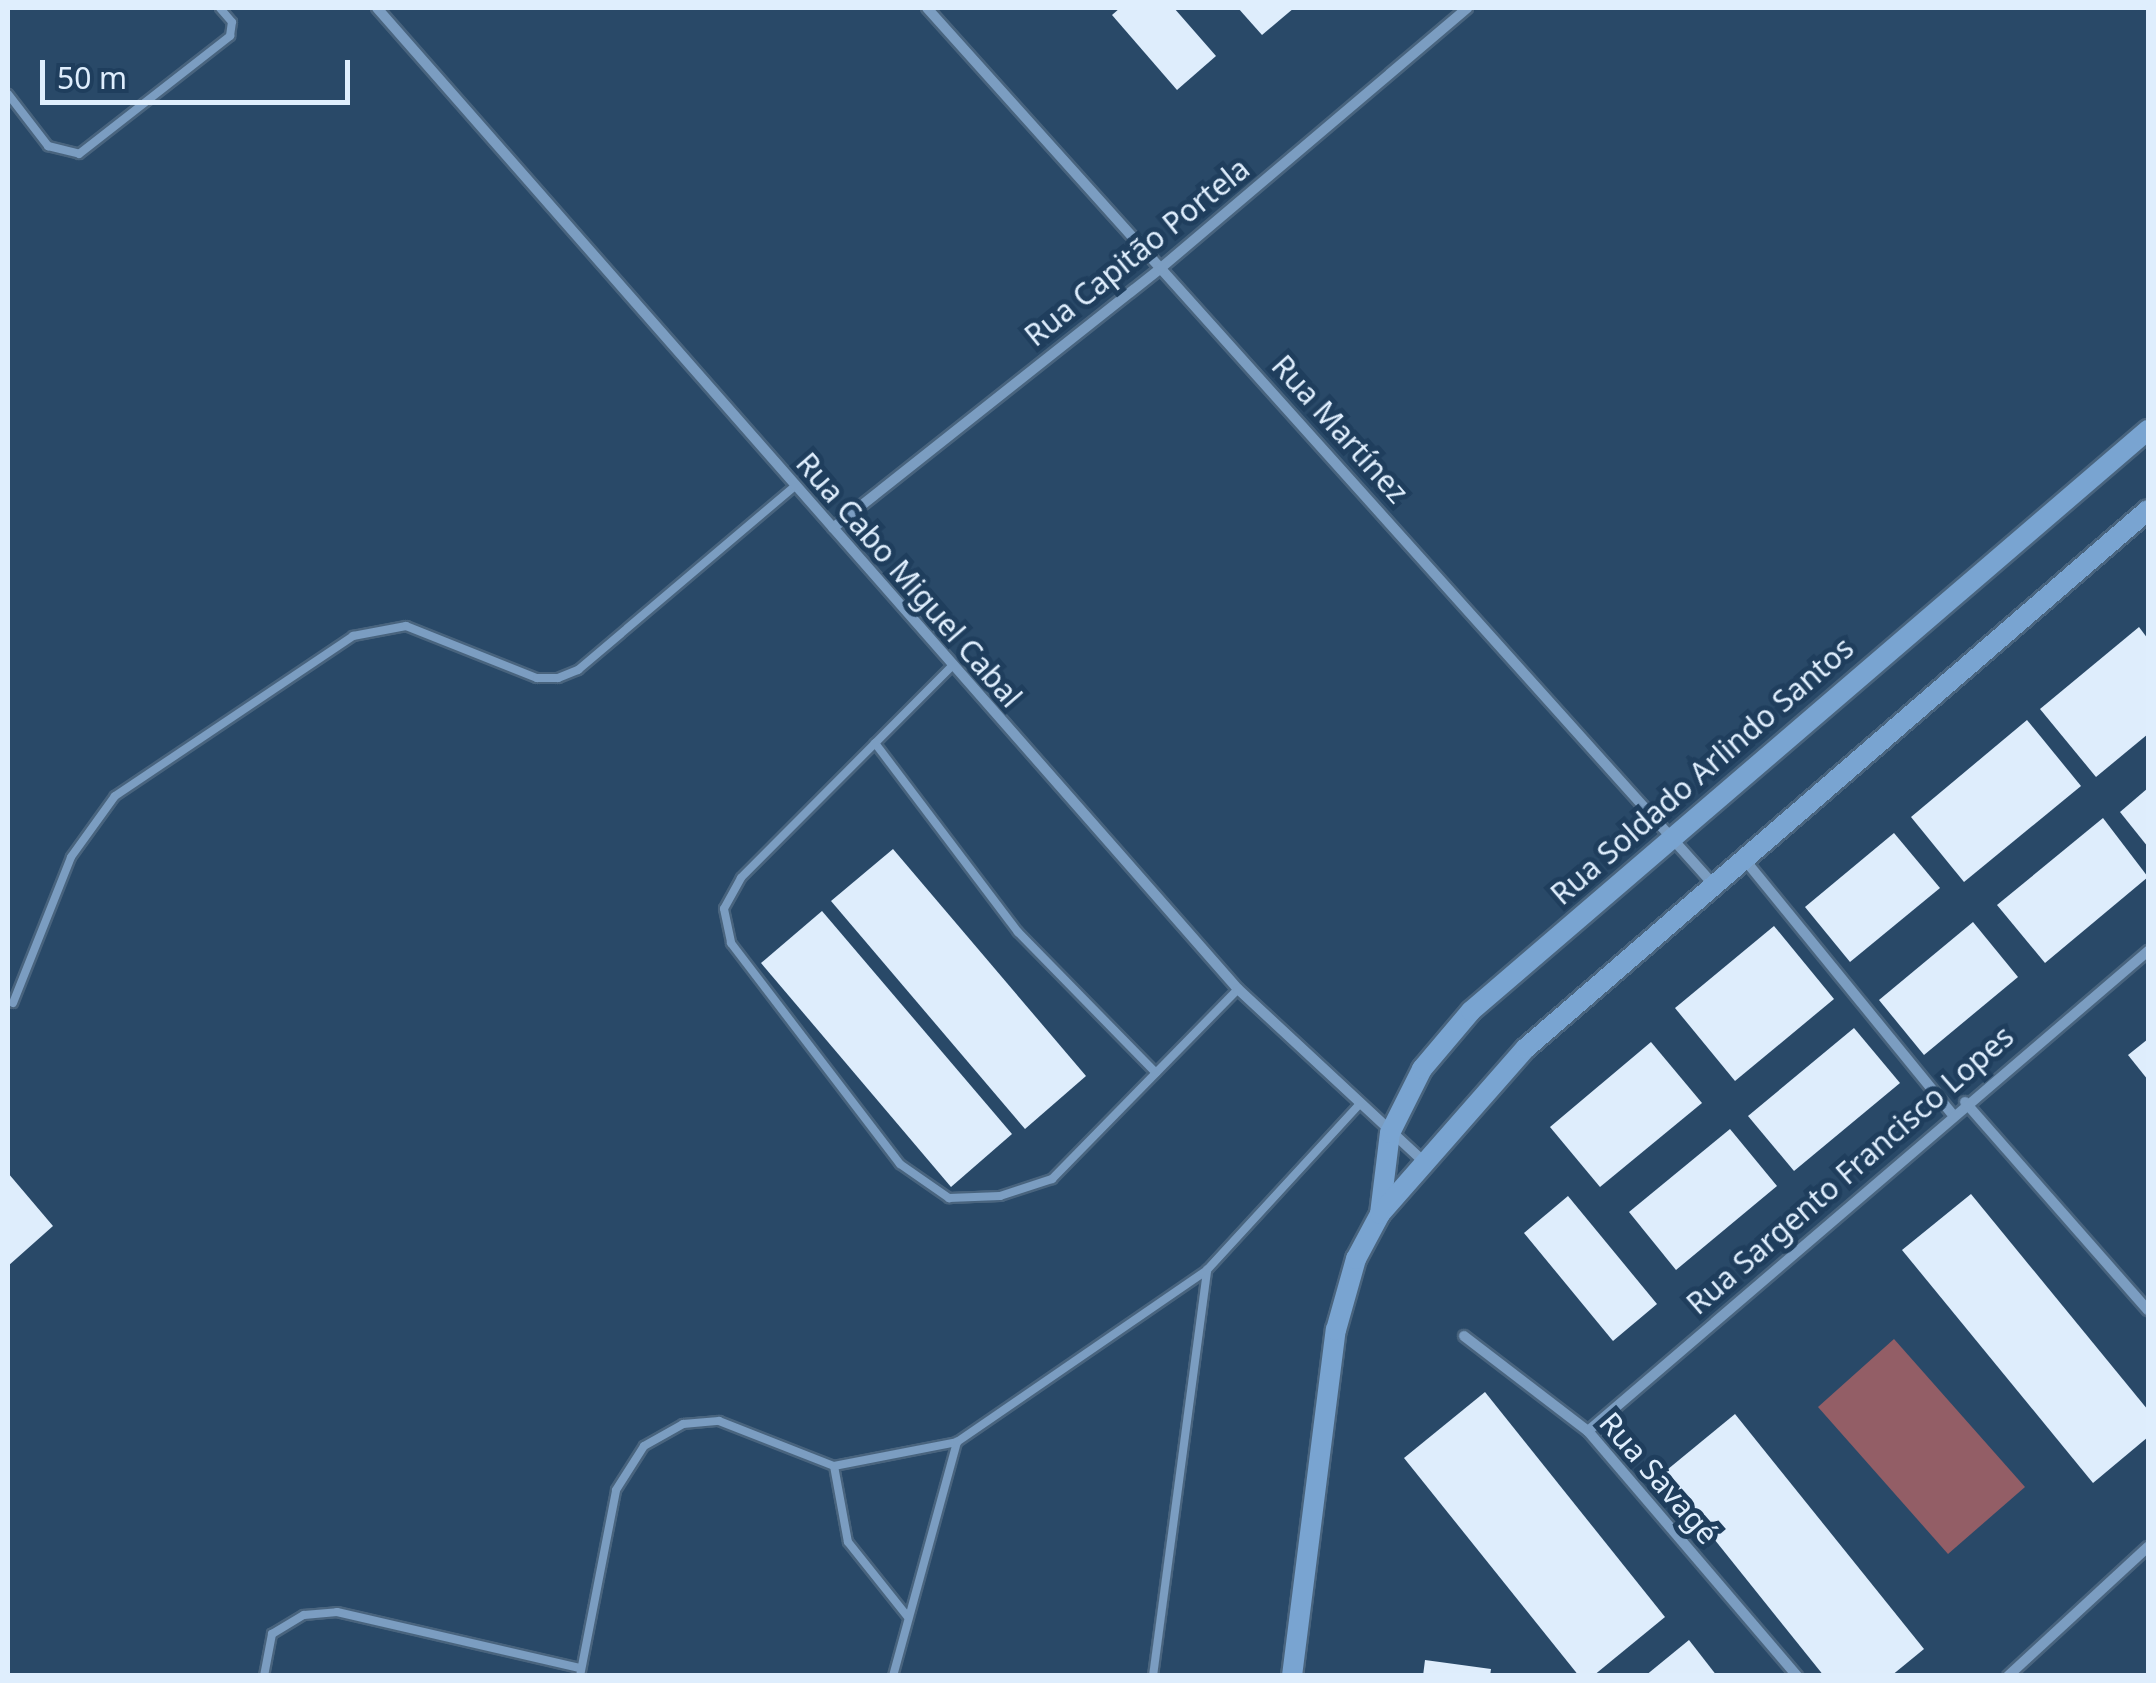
<!DOCTYPE html>
<html>
<head>
<meta charset="utf-8">
<style>
  body { margin:0 }
  #map { position:relative; width:2156px; height:1683px; overflow:hidden; background:#294968; font-family:"Noto Sans",sans-serif }
  div>[style] { position:absolute }
  .green>* { inset:0; background:#935e66 }
  .building>* { inset:0; background:#deedfc }
  .roads { filter:drop-shadow(2px 0 #49647e) drop-shadow(-2px 0 #49647e) drop-shadow(0 2px #49647e) drop-shadow(0 -2px #49647e) }
  .service>* { height:8px; margin:-4px; padding:0 4px; transform-origin:4px; border-radius:4px; background:#7b9dc1 }
  .minor>* { height:10px; margin:-5px; padding:0 5px; transform-origin:5px; border-radius:5px; background:#7b9dc1 }
  .secondary>* { height:20px; margin:-10px; padding:0 10px; transform-origin:10px; border-radius:10px; background:#79a4d1 }
  span { translate:-50% -50%; white-space:nowrap; text-align:center; line-height:1.15; -webkit-text-stroke:10px #1f3e5d; paint-order:stroke }
  .street-label { font-size:30px; color:#dfeefd }
  .frame { position:absolute; inset:0; border:10px solid #dfeefd; pointer-events:none }
  .scale { position:absolute; left:40px; top:60px; width:310px; height:45px; box-sizing:border-box; border:5px solid #dfeefd; border-top:0; padding-left:12px; font-size:30px; line-height:35px; white-space:nowrap; color:#dfeefd; -webkit-text-stroke:8px #1f3e5d; paint-order:stroke }
</style>
</head>
<body>
<div id="map">
  <div class="green">
    <div style="clip-path:polygon(1894px 1339px,2025px 1487px,1948px 1554px,1818px 1407px)"></div>
  </div>
  <div class="building">
    <div style="clip-path:polygon(1120px 8px,1174px 8px,1216px 56px,1177px 90px,1112px 15px)"></div>
    <div style="clip-path:polygon(1238px 8px,1294px 8px,1262px 35px)"></div>
    <div style="clip-path:polygon(2139px 627px,2148px 639px,2148px 734px,2096px 777px,2040px 709px)"></div>
    <div style="clip-path:polygon(2027px 720px,2081px 786px,1964px 882px,1911px 817px)"></div>
    <div style="clip-path:polygon(2148px 788px,2148px 847px,2120px 812px)"></div>
    <div style="clip-path:polygon(2103px 818px,2148px 877px,2045px 963px,1997px 905px)"></div>
    <div style="clip-path:polygon(1894px 833px,1940px 888px,1850px 962px,1805px 907px)"></div>
    <div style="clip-path:polygon(893px 849px,1086px 1076px,1025px 1129px,831px 901px)"></div>
    <div style="clip-path:polygon(822px 911px,1012px 1134px,951px 1187px,761px 963px)"></div>
    <div style="clip-path:polygon(1973px 922px,2018px 977px,1924px 1055px,1879px 1000px)"></div>
    <div style="clip-path:polygon(1774px 926px,1834px 999px,1735px 1081px,1675px 1008px)"></div>
    <div style="clip-path:polygon(1854px 1028px,1900px 1083px,1794px 1171px,1748px 1116px)"></div>
    <div style="clip-path:polygon(2148px 1039px,2148px 1080px,2128px 1055px)"></div>
    <div style="clip-path:polygon(1651px 1042px,1702px 1103px,1600px 1187px,1550px 1127px)"></div>
    <div style="clip-path:polygon(1730px 1129px,1777px 1186px,1676px 1270px,1629px 1212px)"></div>
    <div style="clip-path:polygon(8px 1173px,53px 1226px,8px 1266px)"></div>
    <div style="clip-path:polygon(1971px 1194px,2148px 1410px,2148px 1437px,2093px 1483px,1902px 1250px)"></div>
    <div style="clip-path:polygon(1568px 1196px,1657px 1304px,1613px 1341px,1524px 1233px)"></div>
    <div style="clip-path:polygon(1485px 1392px,1665px 1617px,1593px 1676px,1579px 1676px,1404px 1458px)"></div>
    <div style="clip-path:polygon(1735px 1414px,1924px 1649px,1891px 1676px,1824px 1676px,1662px 1474px)"></div>
    <div style="clip-path:polygon(1689px 1640px,1717px 1676px,1645px 1676px)"></div>
    <div style="clip-path:polygon(1425px 1660px,1491px 1669px,1490px 1676px,1423px 1676px)"></div>
  </div>
  <div class="roads">
    <div class="service">
      <div style="left:8px;top:94px;width:66px;rotate:52.4deg"></div>
      <div style="left:48px;top:146px;width:32px;rotate:14deg"></div>
      <div style="left:79px;top:154px;width:192px;rotate:-38deg"></div>
      <div style="left:230px;top:36px;width:14px;rotate:-82deg"></div>
      <div style="left:232px;top:22px;width:18px;rotate:-131deg"></div>
      <div style="left:952px;top:666px;width:299px;rotate:134.9deg"></div>
      <div style="left:741px;top:878px;width:35px;rotate:119deg"></div>
      <div style="left:724px;top:909px;width:35px;rotate:78deg"></div>
      <div style="left:731px;top:943px;width:278px;rotate:52.6deg"></div>
      <div style="left:900px;top:1164px;width:60px;rotate:34.8deg"></div>
      <div style="left:949px;top:1198px;width:51px;rotate:-2.2deg"></div>
      <div style="left:1000px;top:1196px;width:55px;rotate:-18.1deg"></div>
      <div style="left:1052px;top:1179px;width:266px;rotate:-45.6deg"></div>
      <div style="left:875px;top:743px;width:237px;rotate:52.9deg"></div>
      <div style="left:1018px;top:932px;width:197px;rotate:45.6deg"></div>
      <div style="left:13px;top:1003px;width:157px;rotate:-68.3deg"></div>
      <div style="left:71px;top:857px;width:75px;rotate:-54.2deg"></div>
      <div style="left:115px;top:796px;width:287px;rotate:-33.9deg"></div>
      <div style="left:353px;top:636px;width:54px;rotate:-10.7deg"></div>
      <div style="left:406px;top:626px;width:141px;rotate:21.7deg"></div>
      <div style="left:537px;top:678px;width:21px"></div>
      <div style="left:558px;top:678px;width:22px;rotate:-22deg"></div>
      <div style="left:578px;top:670px;width:283px;rotate:-40.3deg"></div>
      <div style="left:834px;top:1466px;width:77px;rotate:79.6deg"></div>
      <div style="left:848px;top:1542px;width:95px;rotate:51.4deg"></div>
      <div style="left:264px;top:1676px;width:43px;rotate:-79.2deg"></div>
      <div style="left:272px;top:1634px;width:37px;rotate:-31deg"></div>
      <div style="left:304px;top:1615px;width:33px;rotate:-5deg"></div>
      <div style="left:337px;top:1612px;width:249px;rotate:13deg"></div>
      <div style="left:580px;top:1676px;width:189px;rotate:-79deg"></div>
      <div style="left:616px;top:1490px;width:52px;rotate:-57.5deg"></div>
      <div style="left:644px;top:1446px;width:45px;rotate:-29.4deg"></div>
      <div style="left:683px;top:1424px;width:36px;rotate:-5deg"></div>
      <div style="left:719px;top:1421px;width:123px;rotate:21.4deg"></div>
      <div style="left:834px;top:1466px;width:125px;rotate:-11deg"></div>
      <div style="left:957px;top:1442px;width:303px;rotate:-34.5deg"></div>
      <div style="left:1207px;top:1270px;width:223px;rotate:-47.4deg"></div>
      <div style="left:893px;top:1676px;width:243px;rotate:-74.7deg"></div>
      <div style="left:1153px;top:1676px;width:410px;rotate:-82.4deg"></div>
    </div>
    <div class="minor">
      <div style="left:377px;top:8px;width:1305px;rotate:48.73deg"></div>
      <div style="left:1238px;top:989px;width:255px;rotate:42.9deg"></div>
      <div style="left:927px;top:8px;width:1178px;rotate:48.1deg"></div>
      <div style="left:833px;top:528px;width:420px;rotate:-38.4deg"></div>
      <div style="left:1162px;top:267px;width:400px;rotate:-40.3deg"></div>
      <div style="left:1745px;top:860px;width:326px;rotate:50.8deg"></div>
      <div style="left:1965px;top:1102px;width:277px;rotate:48.7deg"></div>
      <div style="left:1464px;top:1336px;width:156px;rotate:37.5deg"></div>
      <div style="left:1588px;top:1431px;width:322px;rotate:49.5deg"></div>
      <div style="left:1588px;top:1431px;width:738px;rotate:-40.6deg"></div>
      <div style="left:2008px;top:1676px;width:190px;rotate:-42.7deg"></div>
    </div>
    <div class="secondary">
      <div style="left:1380px;top:1214px;width:82px;rotate:-83deg"></div>
      <div style="left:1390px;top:1133px;width:72px;rotate:-63.4deg"></div>
      <div style="left:1422px;top:1069px;width:76px;rotate:-49.8deg"></div>
      <div style="left:1471px;top:1011px;width:892px;rotate:-40.64deg"></div>
      <div style="left:1292px;top:1676px;width:349px;rotate:-82.8deg"></div>
      <div style="left:1336px;top:1330px;width:74px;rotate:-74.3deg"></div>
      <div style="left:1356px;top:1259px;width:51px;rotate:-61.9deg"></div>
      <div style="left:1380px;top:1214px;width:221px;rotate:-48.7deg"></div>
      <div style="left:1526px;top:1048px;width:822px;rotate:-40.86deg"></div>
    </div>
  </div>
  <div class="street-label">
    <span style="left:1137px;top:252px;rotate:-39deg">Rua Capitão Portela</span>
    <span style="left:1340px;top:429px;rotate:48deg">Rua Martínez</span>
    <span style="left:909px;top:580px;rotate:49deg">Rua Cabo Miguel Cabal</span>
    <span style="left:1702px;top:771px;rotate:-41deg">Rua Soldado Arlindo Santos</span>
    <span style="left:1850px;top:1170px;rotate:-41deg">Rua Sargento Francisco Lopes</span>
    <span style="left:1659px;top:1478px;rotate:49deg">Rua Savagé</span>
  </div>
  <div class="frame"></div>
  <div class="scale">50 m</div>
</div>
</body>
</html>
